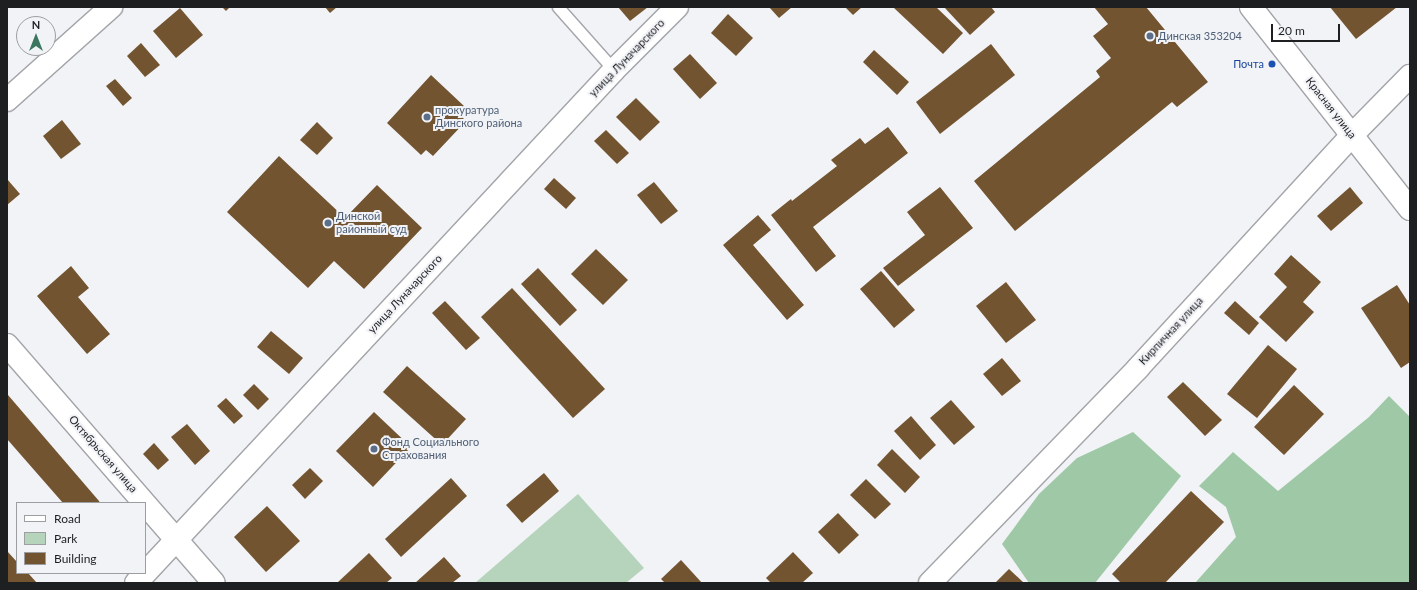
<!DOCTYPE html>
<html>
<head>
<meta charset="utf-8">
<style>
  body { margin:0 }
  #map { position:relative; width:1417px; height:590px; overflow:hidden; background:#f1f3f7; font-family:Lato,sans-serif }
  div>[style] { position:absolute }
  .green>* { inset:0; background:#b6d3bb }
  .forest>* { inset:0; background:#9fc8a6 }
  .building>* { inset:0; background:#725430 }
  .roads { filter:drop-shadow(1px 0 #a2a4a8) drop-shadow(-1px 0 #a2a4a8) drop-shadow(0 1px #a2a4a8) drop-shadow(0 -1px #a2a4a8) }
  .service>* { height:11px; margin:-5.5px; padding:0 5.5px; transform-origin:5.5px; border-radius:5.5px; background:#fff }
  .minor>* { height:22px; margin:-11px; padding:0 11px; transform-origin:11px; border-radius:11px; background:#fff }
  .primary>* { height:22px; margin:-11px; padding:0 11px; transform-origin:11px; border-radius:11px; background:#fff }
  .dots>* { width:11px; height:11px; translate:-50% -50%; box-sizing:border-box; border:2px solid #f1f3f7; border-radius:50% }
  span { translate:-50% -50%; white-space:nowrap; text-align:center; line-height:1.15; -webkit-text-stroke:4px #f1f3f7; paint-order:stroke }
  .service-label { font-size:11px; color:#4e5e75 }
  .left { translate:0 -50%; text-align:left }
  .street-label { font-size:11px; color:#1e1f21 }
  .transit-label { font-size:11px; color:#164399 }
  .right { translate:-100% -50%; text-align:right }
  .frame { position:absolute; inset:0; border:8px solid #1e1f21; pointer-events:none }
  .legend { position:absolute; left:16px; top:502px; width:130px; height:72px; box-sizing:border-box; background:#f1f3f7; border:1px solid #9d9ea1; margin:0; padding:5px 7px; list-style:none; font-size:12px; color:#1e1f21 }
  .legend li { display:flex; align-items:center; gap:8px; height:20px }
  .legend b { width:20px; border:1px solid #9d9ea1 }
  .north { position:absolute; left:16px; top:16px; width:40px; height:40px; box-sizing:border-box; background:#f1f3f7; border:1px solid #9d9ea1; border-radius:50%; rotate:0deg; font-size:11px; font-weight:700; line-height:16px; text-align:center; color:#1e1f21 }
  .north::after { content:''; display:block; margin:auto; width:14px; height:18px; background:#3b7660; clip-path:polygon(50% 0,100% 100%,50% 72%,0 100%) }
  .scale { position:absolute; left:1271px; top:24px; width:69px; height:18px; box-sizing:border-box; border:2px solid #1e1f21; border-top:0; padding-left:5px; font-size:12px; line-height:14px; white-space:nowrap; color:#1e1f21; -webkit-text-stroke:3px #f1f3f7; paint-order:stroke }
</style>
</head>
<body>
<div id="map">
  <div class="green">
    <div style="clip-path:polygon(578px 494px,644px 568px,626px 583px,475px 583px)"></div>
  </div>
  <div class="forest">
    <div style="clip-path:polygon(1389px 396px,1410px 417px,1410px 583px,1195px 583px,1236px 537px,1226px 507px,1199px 486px,1233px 452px,1278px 491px,1369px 417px)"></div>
    <div style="clip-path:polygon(1133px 432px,1181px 476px,1095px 583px,1029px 583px,1002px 544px,1039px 494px,1077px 458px)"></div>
  </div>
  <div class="building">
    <div style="clip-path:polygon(222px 7px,230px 7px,226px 11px)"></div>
    <div style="clip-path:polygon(325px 7px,337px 7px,330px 13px)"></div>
    <div style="clip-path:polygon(618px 7px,648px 7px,630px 21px)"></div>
    <div style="clip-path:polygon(769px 7px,792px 7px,779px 18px)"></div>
    <div style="clip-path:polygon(845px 7px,862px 7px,853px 15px)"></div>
    <div style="clip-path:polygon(895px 7px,936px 7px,963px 33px,943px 54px,894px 8px)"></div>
    <div style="clip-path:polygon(944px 7px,991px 7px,995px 12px,970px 35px)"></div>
    <div style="clip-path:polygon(1094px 7px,1146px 7px,1208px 82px,1177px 107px,1172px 102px,1015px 231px,974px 181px,1100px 77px,1096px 71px,1111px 58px,1093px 36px,1108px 24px)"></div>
    <div style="clip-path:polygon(1330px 7px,1397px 7px,1356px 39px)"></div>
    <div style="clip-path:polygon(180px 8px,203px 35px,176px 58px,153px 31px)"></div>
    <div style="clip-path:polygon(728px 14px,753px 38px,736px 56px,711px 33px)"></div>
    <div style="clip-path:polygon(141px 43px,160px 65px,145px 77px,127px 56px)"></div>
    <div style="clip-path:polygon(991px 44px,1015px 75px,940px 134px,916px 102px)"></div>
    <div style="clip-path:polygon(874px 50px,909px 82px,897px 95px,863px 62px)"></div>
    <div style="clip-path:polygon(690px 54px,717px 83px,700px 99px,673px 69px)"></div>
    <div style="clip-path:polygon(431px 75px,464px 106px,458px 113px,466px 121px,433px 156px,426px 150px,421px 155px,387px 123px)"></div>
    <div style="clip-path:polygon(115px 79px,132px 98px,123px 106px,106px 86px)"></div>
    <div style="clip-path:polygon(636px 98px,660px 122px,640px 141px,616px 117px)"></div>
    <div style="clip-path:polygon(62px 120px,81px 144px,61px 159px,43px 136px)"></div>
    <div style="clip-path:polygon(317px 122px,333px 138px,317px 155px,300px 140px)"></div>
    <div style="clip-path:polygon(888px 127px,908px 153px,813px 227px,836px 256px,816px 272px,771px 215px,791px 199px,792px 201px,837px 166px,831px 160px,860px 138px,865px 144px)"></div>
    <div style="clip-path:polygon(606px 130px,629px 153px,617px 164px,594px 141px)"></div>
    <div style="clip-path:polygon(279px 156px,345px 218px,377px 185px,422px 228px,364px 289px,334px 261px,308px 288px,227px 212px)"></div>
    <div style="clip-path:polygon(554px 178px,576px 198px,566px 209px,544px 189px)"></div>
    <div style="clip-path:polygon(7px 179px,20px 194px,7px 205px)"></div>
    <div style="clip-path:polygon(654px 182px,678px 211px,661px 224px,637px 195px)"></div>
    <div style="clip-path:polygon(940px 187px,973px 228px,898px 286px,883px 268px,925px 235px,907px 212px)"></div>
    <div style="clip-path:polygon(1350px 187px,1363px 203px,1331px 231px,1317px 216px)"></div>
    <div style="clip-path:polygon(758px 215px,771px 230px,753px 245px,804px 305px,787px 320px,723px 245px)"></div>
    <div style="clip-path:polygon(596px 249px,628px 280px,603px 305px,571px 274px)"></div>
    <div style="clip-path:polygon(1291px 255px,1321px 282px,1303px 302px,1314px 312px,1286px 342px,1259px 317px,1287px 287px,1274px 274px)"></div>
    <div style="clip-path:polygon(71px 266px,89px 288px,78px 297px,110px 334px,87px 354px,37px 296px)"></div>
    <div style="clip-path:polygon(538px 268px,577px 310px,560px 326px,521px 284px)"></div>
    <div style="clip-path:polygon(881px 271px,915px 310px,894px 328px,860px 289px)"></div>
    <div style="clip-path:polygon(1006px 282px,1036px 320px,1006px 343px,976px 306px)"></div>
    <div style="clip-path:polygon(1397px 285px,1410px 305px,1410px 362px,1401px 368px,1361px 308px)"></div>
    <div style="clip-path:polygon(512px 288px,605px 389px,573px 418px,481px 317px)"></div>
    <div style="clip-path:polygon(445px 301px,480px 338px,466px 350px,432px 313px)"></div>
    <div style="clip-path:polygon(1235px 301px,1259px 323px,1249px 335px,1224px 313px)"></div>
    <div style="clip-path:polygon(271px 331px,303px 358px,289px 374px,257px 347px)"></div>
    <div style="clip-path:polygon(1268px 345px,1297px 369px,1257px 418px,1227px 394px)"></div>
    <div style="clip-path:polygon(1002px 358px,1021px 381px,1002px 396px,983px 374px)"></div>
    <div style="clip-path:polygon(407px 366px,466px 419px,442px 445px,383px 392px)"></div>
    <div style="clip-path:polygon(1183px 382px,1222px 420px,1205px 436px,1167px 397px)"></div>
    <div style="clip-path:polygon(254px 384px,269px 399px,258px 410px,243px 395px)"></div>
    <div style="clip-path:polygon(1294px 385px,1324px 414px,1284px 455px,1254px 427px)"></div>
    <div style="clip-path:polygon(8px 395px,99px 501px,100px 503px,63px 503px,7px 439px)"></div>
    <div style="clip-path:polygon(226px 398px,243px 416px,234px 424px,217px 406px)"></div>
    <div style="clip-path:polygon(951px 400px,975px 427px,954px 445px,930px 418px)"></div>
    <div style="clip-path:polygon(374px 412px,411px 447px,373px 487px,336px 451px)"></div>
    <div style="clip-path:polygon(911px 416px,936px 445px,920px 460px,894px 431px)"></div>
    <div style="clip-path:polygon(187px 424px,210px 451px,195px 465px,171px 437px)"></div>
    <div style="clip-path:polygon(154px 443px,169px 460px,158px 470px,143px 454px)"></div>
    <div style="clip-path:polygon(892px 449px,920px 477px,905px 493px,877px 465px)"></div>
    <div style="clip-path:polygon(310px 468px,323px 481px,305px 499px,292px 485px)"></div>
    <div style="clip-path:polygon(544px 473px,559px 491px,522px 523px,506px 505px)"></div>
    <div style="clip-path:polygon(451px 478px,467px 496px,401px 557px,385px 539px)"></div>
    <div style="clip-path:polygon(866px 479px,891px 504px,875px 519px,850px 495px)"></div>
    <div style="clip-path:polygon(1191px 491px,1224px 522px,1165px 583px,1121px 583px,1112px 574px)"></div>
    <div style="clip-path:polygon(267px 506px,300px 541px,266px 572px,234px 537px)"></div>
    <div style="clip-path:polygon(838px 513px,859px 535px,839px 554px,818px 532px)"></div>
    <div style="clip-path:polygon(7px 551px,17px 562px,17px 573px,28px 573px,37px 583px,9px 583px,7px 581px)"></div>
    <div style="clip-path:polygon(793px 552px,813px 573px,802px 583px,771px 583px,766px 578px)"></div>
    <div style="clip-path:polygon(369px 553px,392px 578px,386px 583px,337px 583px)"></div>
    <div style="clip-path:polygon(444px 557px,461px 576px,452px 583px,415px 583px)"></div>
    <div style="clip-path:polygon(681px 560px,702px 583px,665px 583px,661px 579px)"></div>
    <div style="clip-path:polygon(1009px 569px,1024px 583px,995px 583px)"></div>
  </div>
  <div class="roads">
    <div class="service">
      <div style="left:558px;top:7px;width:84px;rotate:48.4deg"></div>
    </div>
    <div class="minor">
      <div style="left:7px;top:100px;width:140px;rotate:-41.8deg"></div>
      <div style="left:7px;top:345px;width:315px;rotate:49deg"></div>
      <div style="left:136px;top:583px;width:701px;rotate:-47.02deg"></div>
      <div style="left:614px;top:70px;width:89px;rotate:-45deg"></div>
      <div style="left:930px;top:583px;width:299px;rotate:-45.9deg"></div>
      <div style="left:1138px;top:368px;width:316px;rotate:-47.4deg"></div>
      <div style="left:1352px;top:135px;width:83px;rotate:-45.5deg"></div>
    </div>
    <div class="primary">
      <div style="left:1251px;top:7px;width:257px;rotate:51.8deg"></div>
    </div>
  </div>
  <div class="dots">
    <div style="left:1150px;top:36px;background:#5c6f8a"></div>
    <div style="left:1272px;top:64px;background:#1a4fb4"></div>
    <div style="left:427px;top:117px;background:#5c6f8a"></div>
    <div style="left:328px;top:223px;background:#5c6f8a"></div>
    <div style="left:374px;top:449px;background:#5c6f8a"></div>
  </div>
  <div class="service-label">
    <span class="left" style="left:1158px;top:36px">Динская 353204</span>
    <span class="left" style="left:435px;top:117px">прокуратура<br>Динского района</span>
    <span class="left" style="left:336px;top:223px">Динской<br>районный суд</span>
    <span class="left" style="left:382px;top:449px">Фонд Социального<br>Страхования</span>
  </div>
  <div class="street-label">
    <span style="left:627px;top:58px;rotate:-46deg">улица Луначарского</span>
    <span style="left:1331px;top:108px;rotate:52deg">Красная улица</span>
    <span style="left:405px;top:294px;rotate:-47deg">улица Луначарского</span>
    <span style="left:1171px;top:331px;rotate:-47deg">Кирпичная улица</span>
    <span style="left:103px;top:454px;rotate:49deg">Октябрьская улица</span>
  </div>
  <div class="transit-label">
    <span class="right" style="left:1264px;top:64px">Почта</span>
  </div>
  <div class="frame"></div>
  <ul class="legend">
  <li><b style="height:5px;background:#fff"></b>Road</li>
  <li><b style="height:11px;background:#b6d3bb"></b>Park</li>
  <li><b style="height:11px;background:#725430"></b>Building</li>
  </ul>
  <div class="north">N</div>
  <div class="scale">20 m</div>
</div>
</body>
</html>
